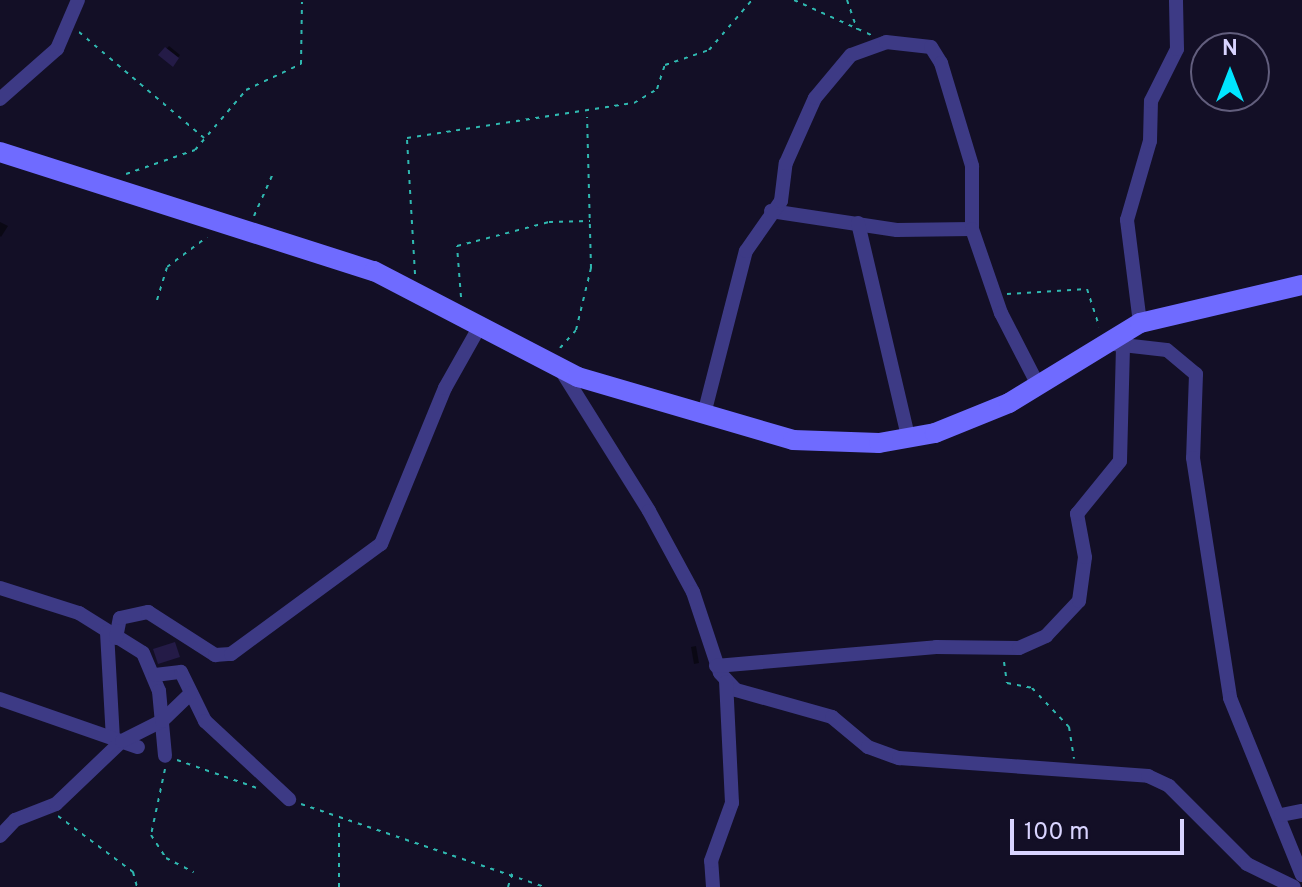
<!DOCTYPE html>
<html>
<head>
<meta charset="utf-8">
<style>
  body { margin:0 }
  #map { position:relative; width:1302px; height:887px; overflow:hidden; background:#130f26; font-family:Overpass,sans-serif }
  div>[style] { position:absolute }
  .shadow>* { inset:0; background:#0007 }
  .building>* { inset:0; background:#241b47 }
  .path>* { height:2px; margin-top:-1px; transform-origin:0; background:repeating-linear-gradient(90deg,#2fb8b0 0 4px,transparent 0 10px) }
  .street>* { height:14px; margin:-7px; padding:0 7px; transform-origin:7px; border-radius:7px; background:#3d3a85 }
  .secondary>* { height:20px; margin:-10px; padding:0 10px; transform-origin:10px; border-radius:10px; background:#6f6bff }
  span { translate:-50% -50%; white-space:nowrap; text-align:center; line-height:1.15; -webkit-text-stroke:6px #130f26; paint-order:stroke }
  .north { position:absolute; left:1190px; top:32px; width:80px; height:80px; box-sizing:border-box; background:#130f26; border:2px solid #625e7d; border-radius:50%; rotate:0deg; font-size:22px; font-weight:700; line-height:32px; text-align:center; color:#d9d4ff }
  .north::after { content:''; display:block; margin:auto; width:28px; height:36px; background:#00e5ff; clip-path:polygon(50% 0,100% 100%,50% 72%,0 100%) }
  .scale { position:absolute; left:1010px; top:819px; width:174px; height:36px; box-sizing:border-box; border:4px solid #d9d4ff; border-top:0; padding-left:10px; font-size:24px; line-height:28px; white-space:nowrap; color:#d9d4ff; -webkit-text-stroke:6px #130f26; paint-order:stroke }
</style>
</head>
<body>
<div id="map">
  <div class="shadow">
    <div style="clip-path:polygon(169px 46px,180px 55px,173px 64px,161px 55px)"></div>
    <div style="clip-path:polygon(0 222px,8px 226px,1px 237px,0 236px)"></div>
    <div style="clip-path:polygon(696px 646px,699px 663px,694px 664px,691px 647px)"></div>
  </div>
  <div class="building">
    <div style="clip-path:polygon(165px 47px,179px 58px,173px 67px,158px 55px)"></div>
    <div style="clip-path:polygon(175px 642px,180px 657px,158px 664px,153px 649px)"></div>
  </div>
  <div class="path">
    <div style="left:794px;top:0;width:85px;rotate:24.4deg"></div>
    <div style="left:847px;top:0;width:31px;rotate:71deg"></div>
    <div style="left:79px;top:32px;width:164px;rotate:40.3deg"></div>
    <div style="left:126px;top:174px;width:73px;rotate:-19.2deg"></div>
    <div style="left:195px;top:150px;width:79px;rotate:-49.6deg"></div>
    <div style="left:246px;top:90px;width:61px;rotate:-25.3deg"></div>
    <div style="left:301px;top:64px;width:62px;rotate:-89.1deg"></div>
    <div style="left:254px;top:216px;width:49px;rotate:-66deg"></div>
    <div style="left:415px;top:274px;width:136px;rotate:-93.4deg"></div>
    <div style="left:407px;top:138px;width:230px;rotate:-8.8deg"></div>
    <div style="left:634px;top:103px;width:27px;rotate:-31deg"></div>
    <div style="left:657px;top:89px;width:25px;rotate:-72deg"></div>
    <div style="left:665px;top:65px;width:46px;rotate:-18.8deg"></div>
    <div style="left:709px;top:50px;width:66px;rotate:-49.3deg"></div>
    <div style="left:1007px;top:294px;width:80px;rotate:-3.6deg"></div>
    <div style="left:1087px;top:289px;width:40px;rotate:72deg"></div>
    <div style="left:461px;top:297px;width:51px;rotate:-94.5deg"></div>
    <div style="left:457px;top:246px;width:95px;rotate:-14.6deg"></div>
    <div style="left:549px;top:222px;width:41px;rotate:-1.4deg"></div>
    <div style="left:157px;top:300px;width:34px;rotate:-73deg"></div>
    <div style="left:167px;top:267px;width:50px;rotate:-36.9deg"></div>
    <div style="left:560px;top:348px;width:24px;rotate:-48deg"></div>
    <div style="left:576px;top:330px;width:64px;rotate:-76.4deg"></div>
    <div style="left:591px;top:268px;width:151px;rotate:-91.5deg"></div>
    <div style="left:1004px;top:662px;width:21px;rotate:82deg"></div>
    <div style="left:1007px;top:683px;width:25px;rotate:11deg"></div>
    <div style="left:1032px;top:688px;width:54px;rotate:46.5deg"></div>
    <div style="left:1069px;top:727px;width:32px;rotate:81deg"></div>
    <div style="left:177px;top:760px;width:85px;rotate:19.3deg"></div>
    <div style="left:165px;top:769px;width:67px;rotate:102deg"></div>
    <div style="left:151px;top:835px;width:27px;rotate:57deg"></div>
    <div style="left:166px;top:858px;width:31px;rotate:27deg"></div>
    <div style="left:301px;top:804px;width:258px;rotate:18.8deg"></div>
    <div style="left:58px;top:816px;width:94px;rotate:36.7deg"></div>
    <div style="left:133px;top:872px;width:16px;rotate:75deg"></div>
    <div style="left:339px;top:887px;width:66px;rotate:-90deg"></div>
    <div style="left:508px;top:887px;width:14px;rotate:-73deg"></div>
  </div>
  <div class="street">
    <div style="left:0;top:99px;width:76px;rotate:-41.3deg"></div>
    <div style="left:57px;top:49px;width:53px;rotate:-66.8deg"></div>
    <div style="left:771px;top:211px;width:127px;rotate:8.6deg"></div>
    <div style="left:897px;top:230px;width:75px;rotate:-0.8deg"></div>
    <div style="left:858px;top:223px;width:223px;rotate:76.8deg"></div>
    <div style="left:1140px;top:323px;width:104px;rotate:-97.2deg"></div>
    <div style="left:1127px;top:220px;width:82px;rotate:-73.8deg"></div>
    <div style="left:1150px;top:141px;width:40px;rotate:-88.6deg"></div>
    <div style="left:1151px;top:101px;width:58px;rotate:-63.4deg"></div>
    <div style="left:1177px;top:49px;width:49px;rotate:-91.2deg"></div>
    <div style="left:1114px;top:344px;width:53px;rotate:6.5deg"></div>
    <div style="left:1167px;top:350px;width:38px;rotate:40deg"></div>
    <div style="left:1196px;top:374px;width:84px;rotate:92deg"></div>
    <div style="left:1193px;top:458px;width:243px;rotate:81.2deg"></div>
    <div style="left:1230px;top:698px;width:191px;rotate:67.9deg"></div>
    <div style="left:561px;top:370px;width:166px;rotate:58deg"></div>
    <div style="left:649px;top:511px;width:92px;rotate:61.5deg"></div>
    <div style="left:693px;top:592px;width:85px;rotate:71.6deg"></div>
    <div style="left:720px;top:673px;width:23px;rotate:47deg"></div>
    <div style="left:736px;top:690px;width:100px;rotate:15.7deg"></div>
    <div style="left:832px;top:717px;width:47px;rotate:39.8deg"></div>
    <div style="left:868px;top:747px;width:33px;rotate:20deg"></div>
    <div style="left:899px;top:758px;width:250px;rotate:4.1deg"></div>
    <div style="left:1148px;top:776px;width:23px;rotate:25deg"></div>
    <div style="left:1169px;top:786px;width:110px;rotate:45deg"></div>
    <div style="left:1247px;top:864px;width:52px;rotate:26.1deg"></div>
    <div style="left:704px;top:414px;width:168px;rotate:-75.6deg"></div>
    <div style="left:746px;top:251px;width:61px;rotate:-55deg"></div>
    <div style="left:781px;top:201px;width:38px;rotate:-83deg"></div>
    <div style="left:786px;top:163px;width:71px;rotate:-66deg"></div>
    <div style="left:815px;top:98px;width:56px;rotate:-50.1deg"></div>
    <div style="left:851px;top:55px;width:37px;rotate:-20deg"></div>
    <div style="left:886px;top:42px;width:45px;rotate:6.3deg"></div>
    <div style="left:931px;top:47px;width:19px;rotate:58deg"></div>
    <div style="left:941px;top:63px;width:108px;rotate:73.2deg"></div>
    <div style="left:972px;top:166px;width:63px;rotate:90deg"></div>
    <div style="left:972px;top:229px;width:89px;rotate:71deg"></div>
    <div style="left:1001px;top:313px;width:81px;rotate:62.8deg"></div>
    <div style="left:0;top:588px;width:83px;rotate:17.6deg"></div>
    <div style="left:79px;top:613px;width:75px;rotate:32deg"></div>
    <div style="left:143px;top:653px;width:41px;rotate:67.2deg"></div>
    <div style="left:159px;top:691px;width:65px;rotate:84.7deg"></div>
    <div style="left:107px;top:632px;width:106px;rotate:86.8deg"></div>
    <div style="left:116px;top:638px;width:20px;rotate:-79deg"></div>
    <div style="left:120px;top:618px;width:29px;rotate:-12deg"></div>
    <div style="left:148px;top:612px;width:80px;rotate:32.7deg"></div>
    <div style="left:215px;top:655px;width:16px;rotate:-4deg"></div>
    <div style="left:231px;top:654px;width:186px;rotate:-36.3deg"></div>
    <div style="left:381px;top:544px;width:169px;rotate:-67.7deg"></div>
    <div style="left:445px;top:388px;width:73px;rotate:-60.6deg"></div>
    <div style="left:716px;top:666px;width:221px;rotate:-4.9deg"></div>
    <div style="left:936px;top:647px;width:83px;rotate:0.7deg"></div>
    <div style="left:1019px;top:648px;width:30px;rotate:-24deg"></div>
    <div style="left:1046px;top:636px;width:48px;rotate:-46.7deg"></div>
    <div style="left:1079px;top:601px;width:44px;rotate:-82.2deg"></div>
    <div style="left:1085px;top:557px;width:44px;rotate:-100.5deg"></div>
    <div style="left:1077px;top:514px;width:68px;rotate:-50.9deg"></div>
    <div style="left:1120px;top:461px;width:118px;rotate:-88.5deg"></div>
    <div style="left:155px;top:675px;width:26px;rotate:-7deg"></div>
    <div style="left:181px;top:672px;width:55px;rotate:63.9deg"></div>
    <div style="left:205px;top:721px;width:115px;rotate:42.9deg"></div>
    <div style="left:0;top:699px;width:146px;rotate:19.2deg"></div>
    <div style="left:1281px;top:815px;width:21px;rotate:-11deg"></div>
    <div style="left:0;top:836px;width:22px;rotate:-47deg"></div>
    <div style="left:15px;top:820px;width:44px;rotate:-21.3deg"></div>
    <div style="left:56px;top:804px;width:91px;rotate:-43.7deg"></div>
    <div style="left:122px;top:741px;width:45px;rotate:-26.6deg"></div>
    <div style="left:162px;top:721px;width:40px;rotate:-44deg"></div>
    <div style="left:713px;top:887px;width:26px;rotate:-94deg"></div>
    <div style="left:711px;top:861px;width:62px;rotate:-70.1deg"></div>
    <div style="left:732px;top:803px;width:121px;rotate:-92.8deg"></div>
  </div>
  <div class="secondary">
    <div style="left:0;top:152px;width:392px;rotate:17.7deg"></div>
    <div style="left:374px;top:271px;width:230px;rotate:27.5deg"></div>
    <div style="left:578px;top:377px;width:224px;rotate:16.3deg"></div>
    <div style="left:793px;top:440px;width:86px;rotate:2deg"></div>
    <div style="left:879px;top:443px;width:57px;rotate:-10.1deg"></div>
    <div style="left:935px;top:433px;width:80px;rotate:-22.1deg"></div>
    <div style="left:1009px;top:403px;width:153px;rotate:-31.4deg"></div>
    <div style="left:1140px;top:323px;width:166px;rotate:-13.2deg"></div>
  </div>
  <div class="north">N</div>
  <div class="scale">100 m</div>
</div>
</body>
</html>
